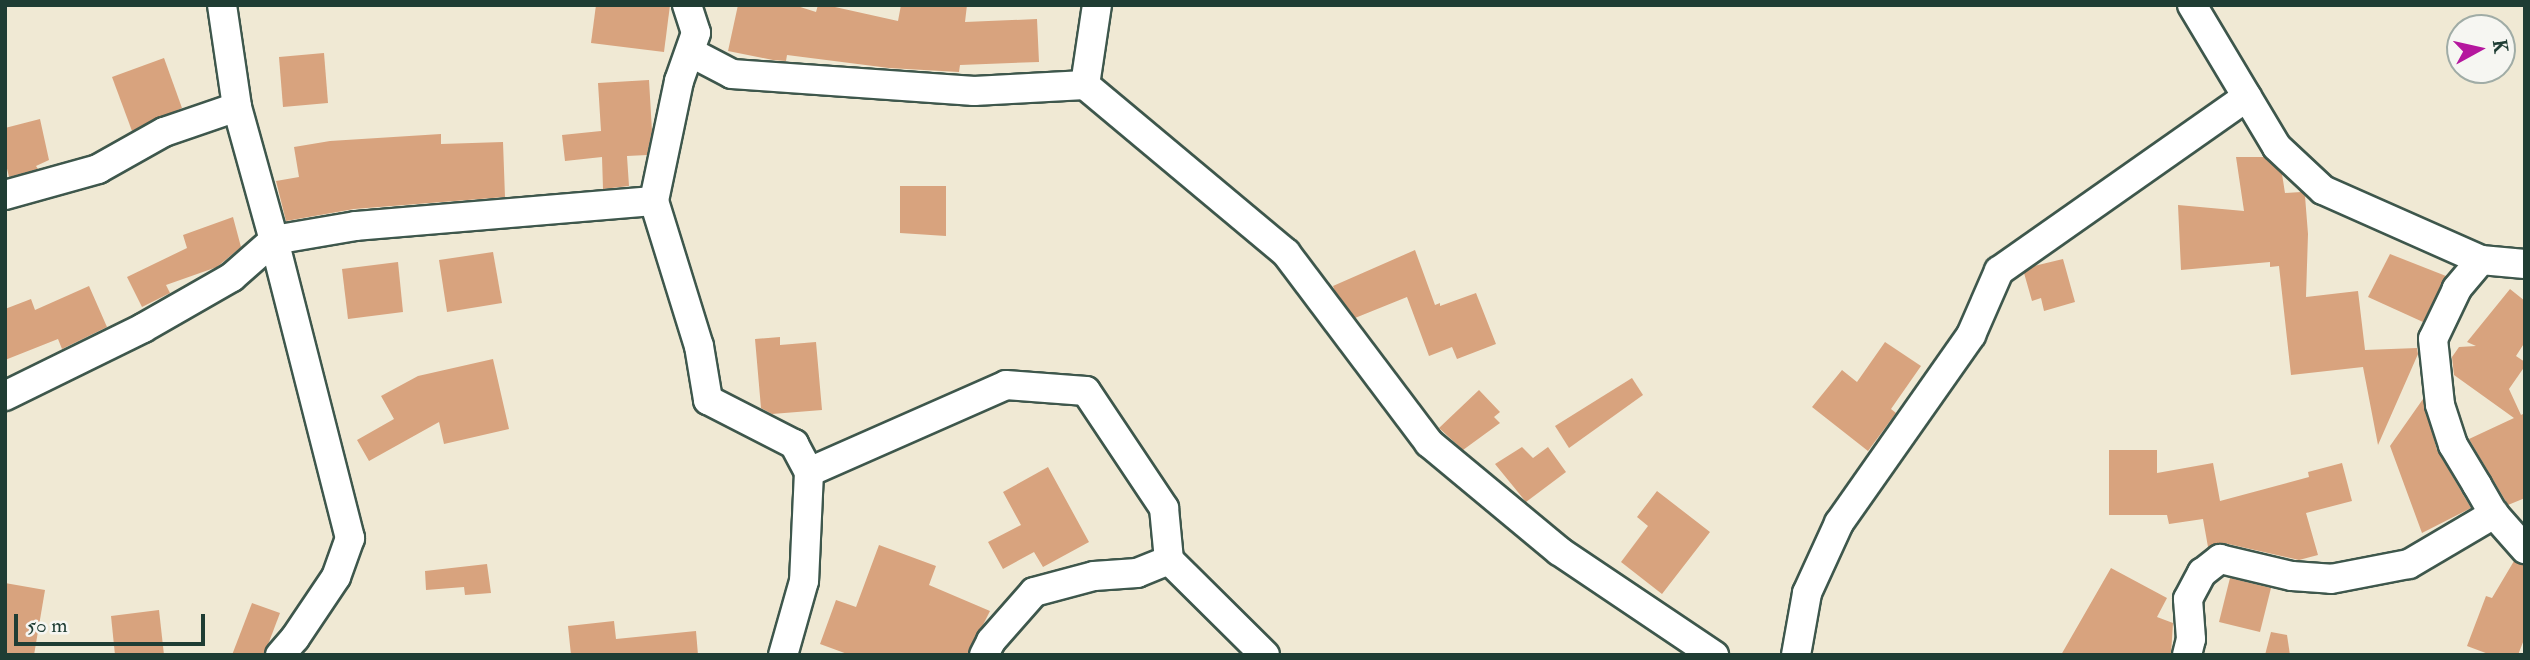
<!DOCTYPE html>
<html>
<head>
<meta charset="utf-8">
<style>
  body { margin:0 }
  #map { position:relative; width:2530px; height:660px; overflow:hidden; background:#f0e9d4; font-family:"IM FELL Double Pica",serif }
  div>[style] { position:absolute }
  .building>* { inset:0; background:#d8a37e }
  .roads { filter:drop-shadow(2px 0 #3e574c) drop-shadow(-2px 0 #3e574c) drop-shadow(0 2px #3e574c) drop-shadow(0 -2px #3e574c) }
  .minor>* { height:28px; margin:-14px; padding:0 14px; transform-origin:14px; border-radius:14px; background:#fff }
  span { translate:-50% -50%; white-space:nowrap; text-align:center; line-height:1.15; -webkit-text-stroke:5px #f6f6f2; paint-order:stroke }
  .frame { position:absolute; inset:0; border:7px solid #1f3d34; pointer-events:none }
  .north { position:absolute; left:2446px; top:14px; width:70px; height:70px; box-sizing:border-box; background:#f6f6f2; border:2px solid #a0aca6; border-radius:50%; rotate:82deg; font-size:19px; font-weight:700; line-height:28px; text-align:center; color:#1f3d34 }
  .north::after { content:''; display:block; margin:auto; width:24px; height:32px; background:#b5179e; clip-path:polygon(50% 0,100% 100%,50% 72%,0 100%) }
  .scale { position:absolute; left:14px; top:614px; width:191px; height:32px; box-sizing:border-box; border:4px solid #1f3d34; border-top:0; padding-left:9px; font-size:21px; line-height:24px; white-space:nowrap; color:#1f3d34; -webkit-text-stroke:5px #f6f6f2; paint-order:stroke }
</style>
</head>
<body>
<div id="map">
  <div class="building">
    <div style="clip-path:polygon(596px 5px,670px 5px,664px 52px,591px 43px)"></div>
    <div style="clip-path:polygon(738px 5px,794px 5px,816px 12px,818px 5px,826px 5px,898px 21px,901px 5px,967px 5px,965px 22px,1037px 19px,1039px 62px,960px 65px,959px 72px,889px 68px,787px 55px,786px 61px,773px 60px,728px 51px)"></div>
    <div style="clip-path:polygon(324px 53px,328px 103px,283px 107px,279px 57px)"></div>
    <div style="clip-path:polygon(164px 58px,182px 108px,132px 131px,112px 77px)"></div>
    <div style="clip-path:polygon(649px 80px,652px 131px,647px 155px,627px 156px,629px 186px,603px 189px,602px 157px,565px 161px,562px 135px,601px 131px,598px 83px)"></div>
    <div style="clip-path:polygon(40px 119px,49px 160px,36px 166px,38px 169px,9px 177px,5px 160px,5px 128px)"></div>
    <div style="clip-path:polygon(441px 134px,441px 144px,503px 142px,505px 197px,354px 209px,286px 221px,276px 181px,299px 177px,294px 147px,330px 141px)"></div>
    <div style="clip-path:polygon(2236px 157px,2264px 157px,2282px 174px,2285px 193px,2301px 192px,2305px 196px,2308px 234px,2306px 297px,2358px 291px,2365px 350px,2417px 348px,2418px 354px,2378px 445px,2363px 367px,2291px 375px,2279px 266px,2270px 267px,2270px 262px,2181px 270px,2178px 205px,2244px 211px)"></div>
    <div style="clip-path:polygon(900px 186px,946px 186px,946px 236px,900px 233px)"></div>
    <div style="clip-path:polygon(233px 217px,241px 247px,217px 267px,166px 285px,170px 293px,142px 307px,127px 277px,187px 248px,183px 235px)"></div>
    <div style="clip-path:polygon(1415px 250px,1435px 305px,1440px 303px,1440px 306px,1476px 293px,1496px 344px,1457px 359px,1452px 347px,1429px 356px,1407px 297px,1355px 318px,1335px 291px,1333px 286px)"></div>
    <div style="clip-path:polygon(493px 252px,502px 303px,447px 312px,439px 260px)"></div>
    <div style="clip-path:polygon(2390px 254px,2446px 276px,2423px 322px,2368px 297px)"></div>
    <div style="clip-path:polygon(2063px 259px,2075px 302px,2044px 311px,2041px 298px,2032px 301px,2024px 273px,2034px 266px)"></div>
    <div style="clip-path:polygon(398px 262px,403px 312px,348px 319px,342px 269px)"></div>
    <div style="clip-path:polygon(89px 286px,107px 327px,62px 349px,58px 339px,5px 360px,5px 309px,31px 299px,35px 310px)"></div>
    <div style="clip-path:polygon(2510px 289px,2525px 301px,2525px 342px,2516px 356px,2525px 362px,2525px 366px,2509px 389px,2521px 415px,2525px 413px,2525px 498px,2508px 505px,2469px 439px,2514px 418px,2454px 375px,2452px 357px,2459px 347px,2476px 346px,2467px 342px)"></div>
    <div style="clip-path:polygon(780px 337px,780px 345px,816px 342px,822px 410px,772px 414px,761px 408px,755px 339px)"></div>
    <div style="clip-path:polygon(1885px 342px,1921px 366px,1891px 409px,1896px 413px,1868px 451px,1812px 407px,1842px 370px,1857px 382px)"></div>
    <div style="clip-path:polygon(493px 359px,509px 429px,444px 444px,439px 422px,369px 461px,357px 440px,394px 419px,381px 396px,418px 376px)"></div>
    <div style="clip-path:polygon(1632px 378px,1643px 395px,1569px 448px,1555px 426px)"></div>
    <div style="clip-path:polygon(1479px 390px,1500px 412px,1494px 417px,1500px 423px,1463px 450px,1439px 428px)"></div>
    <div style="clip-path:polygon(2423px 399px,2437px 450px,2471px 508px,2422px 533px,2390px 446px)"></div>
    <div style="clip-path:polygon(1522px 447px,1533px 458px,1548px 447px,1566px 472px,1526px 502px,1495px 464px)"></div>
    <div style="clip-path:polygon(2109px 450px,2157px 450px,2157px 473px,2213px 463px,2220px 501px,2309px 477px,2308px 472px,2342px 463px,2352px 501px,2306px 513px,2318px 555px,2299px 560px,2224px 543px,2208px 547px,2203px 519px,2169px 524px,2167px 515px,2109px 515px)"></div>
    <div style="clip-path:polygon(1048px 467px,1089px 542px,1043px 567px,1034px 552px,1003px 569px,988px 542px,1021px 525px,1003px 492px)"></div>
    <div style="clip-path:polygon(1657px 491px,1710px 532px,1662px 594px,1621px 562px,1648px 526px,1637px 517px)"></div>
    <div style="clip-path:polygon(879px 545px,936px 566px,929px 585px,990px 611px,968px 655px,850px 655px,820px 644px,836px 600px,856px 607px)"></div>
    <div style="clip-path:polygon(2514px 561px,2525px 565px,2525px 637px,2518px 655px,2491px 655px,2467px 646px,2486px 596px,2492px 598px)"></div>
    <div style="clip-path:polygon(487px 564px,491px 593px,465px 595px,464px 587px,426px 590px,425px 571px)"></div>
    <div style="clip-path:polygon(2111px 568px,2167px 598px,2157px 617px,2173px 623px,2171px 655px,2061px 655px)"></div>
    <div style="clip-path:polygon(2230px 578px,2271px 588px,2260px 632px,2219px 622px)"></div>
    <div style="clip-path:polygon(5px 583px,45px 590px,34px 655px,5px 655px)"></div>
    <div style="clip-path:polygon(252px 603px,280px 613px,269px 642px,264px 655px,232px 655px)"></div>
    <div style="clip-path:polygon(159px 610px,164px 655px,115px 655px,111px 616px)"></div>
    <div style="clip-path:polygon(614px 621px,616px 639px,696px 631px,698px 655px,571px 655px,568px 626px)"></div>
    <div style="clip-path:polygon(2271px 632px,2287px 635px,2290px 655px,2265px 655px)"></div>
  </div>
  <div class="roads">
    <div class="minor">
      <div style="left:222px;top:5px;width:103px;rotate:81.6deg"></div>
      <div style="left:237px;top:107px;width:138px;rotate:74.5deg"></div>
      <div style="left:274px;top:240px;width:308px;rotate:75.7deg"></div>
      <div style="left:350px;top:538px;width:41px;rotate:109.7deg"></div>
      <div style="left:336px;top:577px;width:73px;rotate:123.9deg"></div>
      <div style="left:295px;top:638px;width:23px;rotate:131deg"></div>
      <div style="left:687px;top:5px;width:29px;rotate:72deg"></div>
      <div style="left:696px;top:33px;width:51px;rotate:109.5deg"></div>
      <div style="left:679px;top:81px;width:123px;rotate:101.8deg"></div>
      <div style="left:654px;top:201px;width:152px;rotate:72.8deg"></div>
      <div style="left:699px;top:346px;width:55px;rotate:80.5deg"></div>
      <div style="left:708px;top:400px;width:97px;rotate:27.1deg"></div>
      <div style="left:794px;top:444px;width:32px;rotate:62deg"></div>
      <div style="left:809px;top:472px;width:109px;rotate:92.6deg"></div>
      <div style="left:804px;top:581px;width:77px;rotate:105.8deg"></div>
      <div style="left:2192px;top:5px;width:165px;rotate:59.1deg"></div>
      <div style="left:2277px;top:147px;width:63px;rotate:43.1deg"></div>
      <div style="left:2323px;top:190px;width:173px;rotate:23.9deg"></div>
      <div style="left:2481px;top:260px;width:44px;rotate:5.2deg"></div>
      <div style="left:690px;top:52px;width:47px;rotate:27.6deg"></div>
      <div style="left:732px;top:74px;width:243px;rotate:4deg"></div>
      <div style="left:974px;top:91px;width:111px;rotate:-3.1deg"></div>
      <div style="left:1085px;top:85px;width:262px;rotate:39.9deg"></div>
      <div style="left:1286px;top:253px;width:238px;rotate:53deg"></div>
      <div style="left:1429px;top:443px;width:169px;rotate:39.7deg"></div>
      <div style="left:1559px;top:551px;width:187px;rotate:33.9deg"></div>
      <div style="left:1085px;top:85px;width:81px;rotate:-81.5deg"></div>
      <div style="left:5px;top:195px;width:97px;rotate:-15.6deg"></div>
      <div style="left:98px;top:169px;width:76px;rotate:-29.3deg"></div>
      <div style="left:164px;top:132px;width:77px;rotate:-18.9deg"></div>
      <div style="left:2481px;top:260px;width:38px;rotate:130deg"></div>
      <div style="left:2457px;top:289px;width:55px;rotate:115.6deg"></div>
      <div style="left:2433px;top:339px;width:66px;rotate:83.9deg"></div>
      <div style="left:2440px;top:405px;width:42px;rotate:72deg"></div>
      <div style="left:2453px;top:445px;width:47px;rotate:59deg"></div>
      <div style="left:2477px;top:485px;width:34px;rotate:60deg"></div>
      <div style="left:2494px;top:514px;width:47px;rotate:48.5deg"></div>
      <div style="left:5px;top:396px;width:154px;rotate:-26.2deg"></div>
      <div style="left:143px;top:328px;width:103px;rotate:-29.8deg"></div>
      <div style="left:232px;top:277px;width:56px;rotate:-41.4deg"></div>
      <div style="left:274px;top:240px;width:83px;rotate:-9.7deg"></div>
      <div style="left:356px;top:226px;width:299px;rotate:-4.8deg"></div>
      <div style="left:809px;top:472px;width:215px;rotate:-23.8deg"></div>
      <div style="left:1006px;top:385px;width:80px;rotate:4.3deg"></div>
      <div style="left:1086px;top:391px;width:141px;rotate:56.3deg"></div>
      <div style="left:1164px;top:508px;width:52px;rotate:84.5deg"></div>
      <div style="left:1169px;top:560px;width:135px;rotate:44.7deg"></div>
      <div style="left:984px;top:655px;width:16px;rotate:-63deg"></div>
      <div style="left:991px;top:641px;width:65px;rotate:-48.7deg"></div>
      <div style="left:1034px;top:592px;width:62px;rotate:-14.9deg"></div>
      <div style="left:1094px;top:576px;width:43px;rotate:-4deg"></div>
      <div style="left:1137px;top:573px;width:35px;rotate:-22deg"></div>
      <div style="left:1796px;top:655px;width:63px;rotate:-79.9deg"></div>
      <div style="left:1807px;top:593px;width:77px;rotate:-65.4deg"></div>
      <div style="left:1839px;top:523px;width:230px;rotate:-54.9deg"></div>
      <div style="left:1971px;top:335px;width:70px;rotate:-66.4deg"></div>
      <div style="left:1999px;top:271px;width:303px;rotate:-35.1deg"></div>
      <div style="left:2187px;top:655px;width:16px;rotate:-76deg"></div>
      <div style="left:2191px;top:639px;width:40px;rotate:-94.3deg"></div>
      <div style="left:2188px;top:599px;width:30px;rotate:-62deg"></div>
      <div style="left:2202px;top:573px;width:23px;rotate:-38deg"></div>
      <div style="left:2220px;top:559px;width:74px;rotate:13.3deg"></div>
      <div style="left:2292px;top:576px;width:39px;rotate:4deg"></div>
      <div style="left:2331px;top:579px;width:79px;rotate:-10.9deg"></div>
      <div style="left:2409px;top:564px;width:99px;rotate:-30.5deg"></div>
    </div>
  </div>
  <div class="frame"></div>
  <div class="north">K</div>
  <div class="scale">50 m</div>
</div>
</body>
</html>
